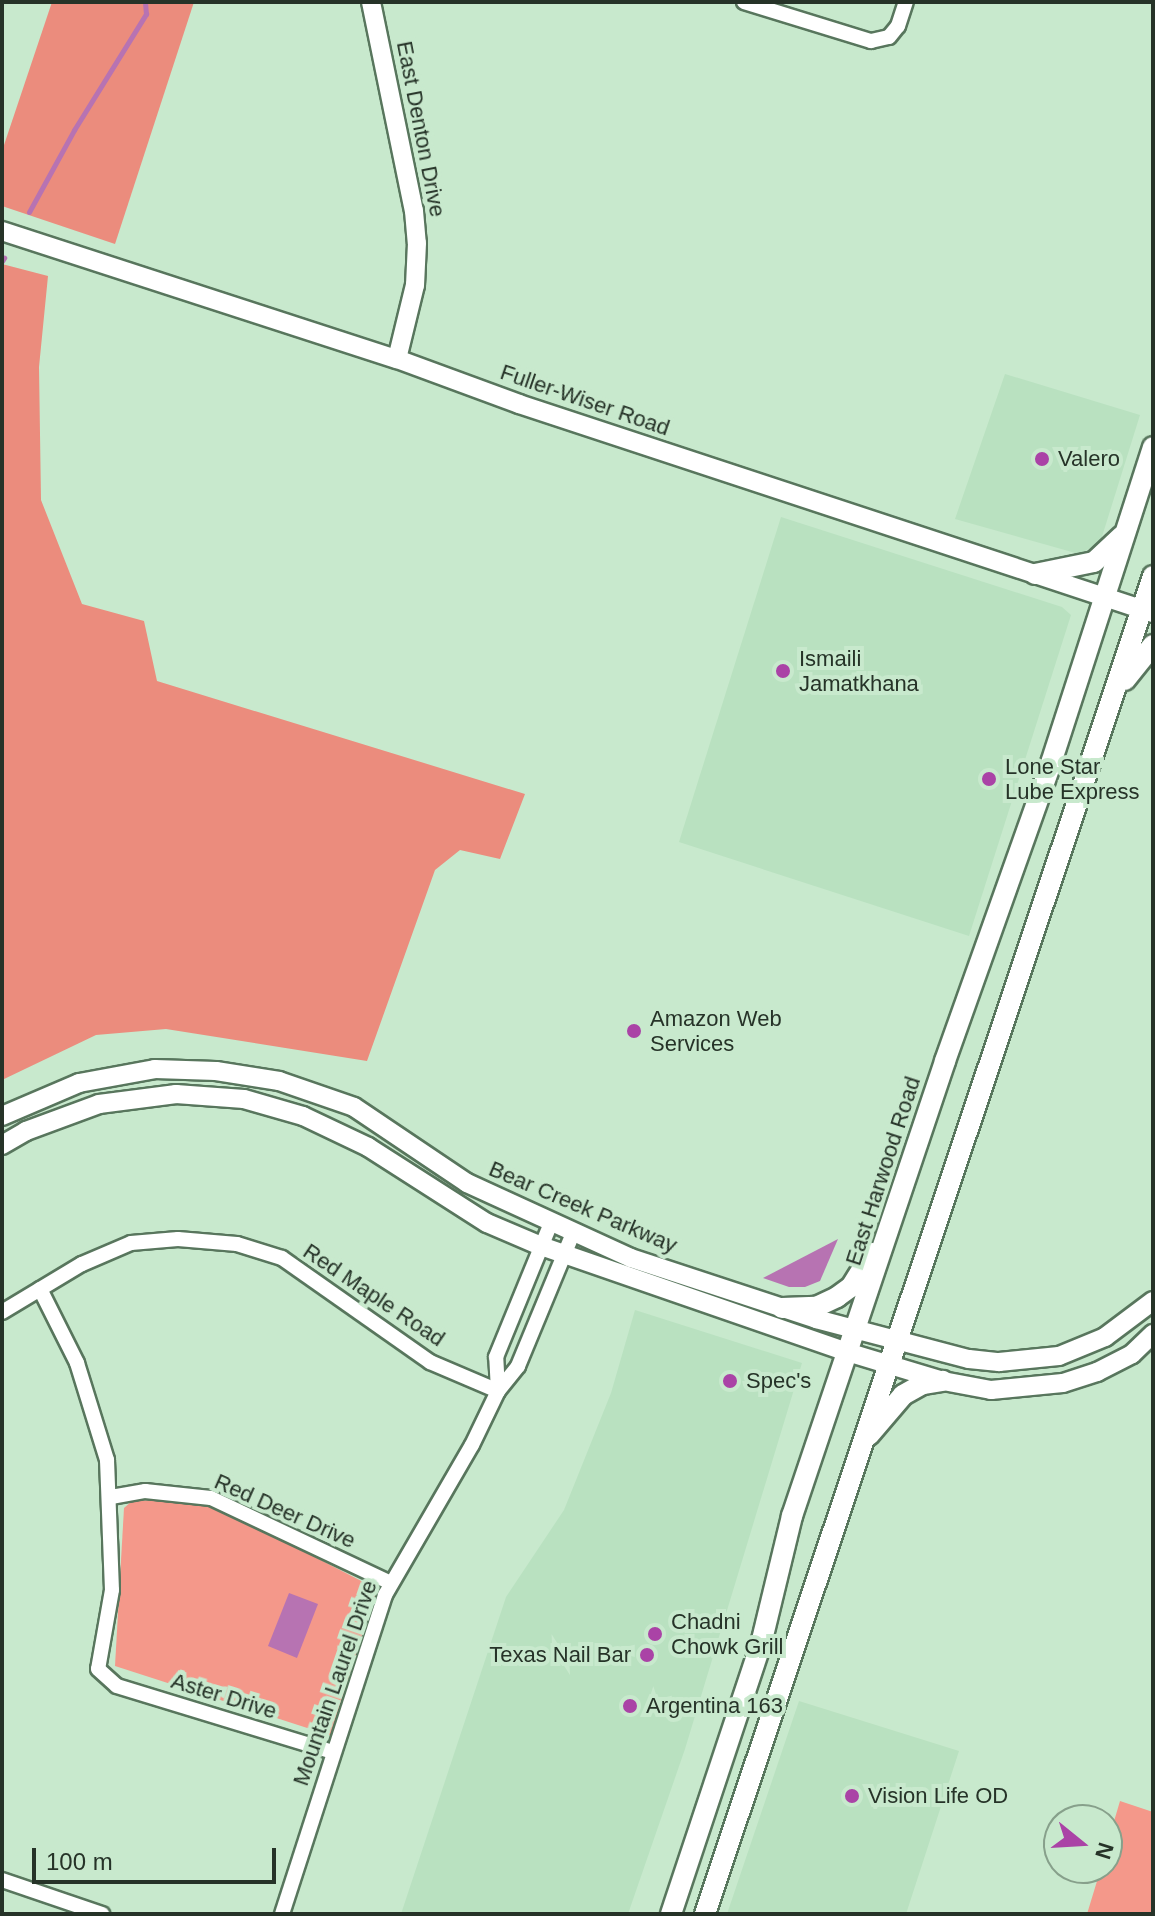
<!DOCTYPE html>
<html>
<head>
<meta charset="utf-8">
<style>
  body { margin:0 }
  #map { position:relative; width:1155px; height:1916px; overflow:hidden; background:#c8e9cd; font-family:Arial,sans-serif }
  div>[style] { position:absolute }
  .built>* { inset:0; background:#b9e1c0 }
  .green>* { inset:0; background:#f4988a }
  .forest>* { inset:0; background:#eb8c7d }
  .water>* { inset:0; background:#b773b2 }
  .stream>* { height:5px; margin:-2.5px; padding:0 2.5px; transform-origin:2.5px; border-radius:2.5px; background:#b773b2 }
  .roads { filter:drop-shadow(2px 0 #58765d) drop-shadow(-2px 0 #58765d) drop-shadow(0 2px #58765d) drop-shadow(0 -2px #58765d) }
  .minor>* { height:14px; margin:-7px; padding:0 7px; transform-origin:7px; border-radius:7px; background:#fff }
  .tertiary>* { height:18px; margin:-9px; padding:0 9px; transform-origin:9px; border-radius:9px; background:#fff }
  .secondary>* { height:20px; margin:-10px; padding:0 10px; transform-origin:10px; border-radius:10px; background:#fff }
  .dots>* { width:22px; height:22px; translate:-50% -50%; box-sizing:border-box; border:4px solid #c8e9cd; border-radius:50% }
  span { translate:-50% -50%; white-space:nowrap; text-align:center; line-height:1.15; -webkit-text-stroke:8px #c8e9cd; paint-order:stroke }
  .street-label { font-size:22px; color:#263328 }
  .poi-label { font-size:22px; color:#263328 }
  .left { translate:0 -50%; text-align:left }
  .right { translate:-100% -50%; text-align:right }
  .frame { position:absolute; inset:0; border:4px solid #263328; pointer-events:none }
  .north { position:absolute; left:1043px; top:1804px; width:80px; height:80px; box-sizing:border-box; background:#c8e9cd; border:2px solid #87a08b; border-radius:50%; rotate:108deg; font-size:22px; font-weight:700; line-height:32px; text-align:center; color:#263328 }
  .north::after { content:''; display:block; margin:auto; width:28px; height:36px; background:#aa43a6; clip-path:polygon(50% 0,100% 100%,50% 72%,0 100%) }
  .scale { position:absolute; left:32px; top:1848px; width:244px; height:36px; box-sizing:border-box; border:4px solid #263328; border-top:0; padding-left:10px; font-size:24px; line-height:28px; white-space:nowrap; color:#263328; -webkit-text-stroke:6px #c8e9cd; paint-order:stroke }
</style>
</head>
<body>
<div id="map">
  <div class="built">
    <div style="clip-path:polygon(1005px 374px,1140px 415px,1100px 543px,1079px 554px,955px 519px)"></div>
    <div style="clip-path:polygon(781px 517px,1062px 607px,1071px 615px,969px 936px,679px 842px)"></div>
    <div style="clip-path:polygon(635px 1310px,802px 1363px,685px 1749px,628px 1914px,401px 1914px,506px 1597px,564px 1510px,611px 1393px)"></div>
    <div style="clip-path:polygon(799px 1701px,959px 1751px,906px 1914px,727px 1914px)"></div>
  </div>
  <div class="green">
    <div style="clip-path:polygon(157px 1500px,210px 1503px,373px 1587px,377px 1600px,332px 1736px,115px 1666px,124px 1508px,132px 1501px)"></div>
    <div style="clip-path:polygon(1120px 1801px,1153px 1812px,1153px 1914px,1087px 1914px,1101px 1868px,1107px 1868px,1107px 1845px)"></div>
  </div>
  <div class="forest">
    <div style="clip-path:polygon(52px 2px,194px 2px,115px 244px,2px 206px,2px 151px)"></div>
    <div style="clip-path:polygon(2px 264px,48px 276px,39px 367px,41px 500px,82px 604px,144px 621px,157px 681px,525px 794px,500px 859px,460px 850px,435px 870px,367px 1061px,166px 1029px,96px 1035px,2px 1080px)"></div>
  </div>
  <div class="water">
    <div style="clip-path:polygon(838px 1239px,820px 1281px,805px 1287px,789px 1287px,763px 1278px)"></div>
    <div style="clip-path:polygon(289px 1593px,318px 1604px,297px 1658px,268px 1646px)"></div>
  </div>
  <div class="stream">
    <div style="left:29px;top:212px;width:94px;rotate:-61.2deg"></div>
    <div style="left:74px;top:130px;width:137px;rotate:-58.2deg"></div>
    <div style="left:146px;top:14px;width:12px;rotate:-95deg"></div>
    <div style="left:2px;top:261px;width:4px;rotate:-56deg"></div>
  </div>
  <div class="roads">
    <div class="minor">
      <div style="left:744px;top:2px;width:133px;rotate:17.1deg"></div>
      <div style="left:871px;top:41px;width:18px;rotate:-13deg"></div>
      <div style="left:889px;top:37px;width:14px;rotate:-51deg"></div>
      <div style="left:898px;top:26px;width:25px;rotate:-72deg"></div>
      <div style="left:40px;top:1289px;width:83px;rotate:63.4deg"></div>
      <div style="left:77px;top:1363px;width:102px;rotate:72.8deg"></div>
      <div style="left:107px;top:1460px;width:130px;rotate:87.8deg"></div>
      <div style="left:112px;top:1590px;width:80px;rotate:100deg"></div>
      <div style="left:98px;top:1669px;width:25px;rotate:42deg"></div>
      <div style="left:117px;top:1686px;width:226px;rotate:17deg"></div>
      <div style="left:2px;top:1312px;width:93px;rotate:-31deg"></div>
      <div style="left:82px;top:1264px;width:53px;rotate:-23.2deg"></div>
      <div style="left:131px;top:1243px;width:47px;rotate:-4.9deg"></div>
      <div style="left:178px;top:1239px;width:59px;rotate:4.8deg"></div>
      <div style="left:237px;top:1244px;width:47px;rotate:17.3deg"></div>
      <div style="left:282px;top:1258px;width:181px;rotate:35.1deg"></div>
      <div style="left:430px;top:1362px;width:74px;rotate:23.1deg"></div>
      <div style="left:498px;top:1391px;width:34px;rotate:-93deg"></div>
      <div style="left:496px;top:1357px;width:145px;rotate:-67.7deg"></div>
      <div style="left:111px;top:1497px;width:35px;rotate:-10deg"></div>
      <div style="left:145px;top:1491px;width:66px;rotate:6.1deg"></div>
      <div style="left:211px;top:1498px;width:199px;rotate:25.3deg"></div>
      <div style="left:2px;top:1880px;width:106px;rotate:18.8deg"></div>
      <div style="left:282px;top:1914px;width:335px;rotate:-72.1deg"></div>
      <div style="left:385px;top:1595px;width:173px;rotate:-59.9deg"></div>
      <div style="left:472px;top:1445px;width:60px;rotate:-64.3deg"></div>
      <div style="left:498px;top:1391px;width:32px;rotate:-51deg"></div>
      <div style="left:518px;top:1366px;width:144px;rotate:-67.5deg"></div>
    </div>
    <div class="tertiary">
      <div style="left:371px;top:2px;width:213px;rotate:78.4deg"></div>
      <div style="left:414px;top:211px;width:32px;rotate:85deg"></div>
      <div style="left:417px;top:243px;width:42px;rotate:92.7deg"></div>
      <div style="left:415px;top:285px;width:76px;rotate:103.7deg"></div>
      <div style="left:2px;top:231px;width:415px;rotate:18deg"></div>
      <div style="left:397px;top:359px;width:130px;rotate:20.2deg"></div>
      <div style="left:519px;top:404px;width:668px;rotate:18.24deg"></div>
      <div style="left:2px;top:1116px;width:84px;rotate:-23.2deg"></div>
      <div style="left:79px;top:1083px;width:77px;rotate:-10.4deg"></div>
      <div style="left:155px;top:1069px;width:61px;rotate:1.9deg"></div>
      <div style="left:216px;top:1071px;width:64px;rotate:9deg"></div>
      <div style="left:279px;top:1081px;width:79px;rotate:19.1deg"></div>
      <div style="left:354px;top:1107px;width:136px;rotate:33.9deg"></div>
      <div style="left:467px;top:1183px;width:180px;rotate:24.6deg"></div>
      <div style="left:631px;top:1258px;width:195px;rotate:18.2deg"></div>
      <div style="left:816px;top:1319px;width:158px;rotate:14.7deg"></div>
      <div style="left:969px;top:1359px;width:30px;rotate:6deg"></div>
      <div style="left:999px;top:1362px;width:60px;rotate:-5.7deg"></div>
      <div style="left:1059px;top:1356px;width:50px;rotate:-22.4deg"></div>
      <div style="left:1105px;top:1337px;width:60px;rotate:-36.9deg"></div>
      <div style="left:2px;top:1145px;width:28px;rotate:-30deg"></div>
      <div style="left:26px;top:1131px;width:78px;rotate:-20.3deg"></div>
      <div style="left:99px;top:1104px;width:78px;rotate:-7.4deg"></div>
      <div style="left:176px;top:1094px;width:68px;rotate:4.2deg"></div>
      <div style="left:244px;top:1099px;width:61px;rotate:16.1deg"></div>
      <div style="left:303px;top:1116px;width:72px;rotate:25.5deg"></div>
      <div style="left:368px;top:1147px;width:141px;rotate:32.6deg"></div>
      <div style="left:487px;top:1223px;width:59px;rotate:23.1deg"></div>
      <div style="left:541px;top:1246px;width:324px;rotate:19.1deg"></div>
      <div style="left:847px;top:1352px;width:100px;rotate:16.8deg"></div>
      <div style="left:943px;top:1381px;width:49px;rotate:10.6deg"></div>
      <div style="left:991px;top:1390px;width:72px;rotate:-5.6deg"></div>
      <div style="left:1063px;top:1383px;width:36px;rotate:-18deg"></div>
      <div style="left:1097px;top:1372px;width:39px;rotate:-27deg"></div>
      <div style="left:1132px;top:1354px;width:29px;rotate:-44deg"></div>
    </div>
    <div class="secondary">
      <div style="left:1035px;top:574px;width:60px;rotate:-11.5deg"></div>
      <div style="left:1094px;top:562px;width:38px;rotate:-43deg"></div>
      <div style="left:1125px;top:680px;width:45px;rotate:-51.3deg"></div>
      <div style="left:782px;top:1308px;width:34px;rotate:-2deg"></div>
      <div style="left:816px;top:1307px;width:23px;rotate:-25deg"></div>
      <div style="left:837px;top:1297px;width:17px;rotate:-36deg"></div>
      <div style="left:851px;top:1287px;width:40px;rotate:-58deg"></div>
      <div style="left:869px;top:1435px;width:52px;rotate:-49.6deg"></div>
      <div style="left:903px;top:1395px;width:23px;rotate:-29deg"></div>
      <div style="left:923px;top:1384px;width:20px;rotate:-9deg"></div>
      <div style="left:671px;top:1914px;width:289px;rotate:-71.6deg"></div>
      <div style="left:762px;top:1640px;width:128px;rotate:-76.4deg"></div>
      <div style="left:792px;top:1516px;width:480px;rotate:-71.4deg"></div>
      <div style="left:945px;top:1061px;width:316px;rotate:-70.4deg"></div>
      <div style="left:1051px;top:763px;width:332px;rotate:-72.1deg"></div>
      <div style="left:705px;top:1914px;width:1411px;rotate:-71.49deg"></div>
    </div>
  </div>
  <div class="dots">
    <div style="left:1042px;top:459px;background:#aa43a6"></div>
    <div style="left:783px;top:671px;background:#aa43a6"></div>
    <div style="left:989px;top:779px;background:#aa43a6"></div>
    <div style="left:634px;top:1031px;background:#aa43a6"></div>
    <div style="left:730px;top:1381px;background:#aa43a6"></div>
    <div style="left:655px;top:1634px;background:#aa43a6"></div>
    <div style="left:647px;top:1655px;background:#aa43a6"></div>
    <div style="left:630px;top:1706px;background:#aa43a6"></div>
    <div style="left:852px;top:1796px;background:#aa43a6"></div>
  </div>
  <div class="street-label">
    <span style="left:421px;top:129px;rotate:79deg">East Denton Drive</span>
    <span style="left:585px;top:400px;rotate:19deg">Fuller-Wiser Road</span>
    <span style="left:883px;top:1171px;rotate:-72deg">East Harwood Road</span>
    <span style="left:583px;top:1207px;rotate:23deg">Bear Creek Parkway</span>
    <span style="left:374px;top:1295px;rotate:34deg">Red Maple Road</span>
    <span style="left:285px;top:1511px;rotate:24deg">Red Deer Drive</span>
    <span style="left:335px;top:1683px;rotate:-71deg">Mountain Laurel Drive</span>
    <span style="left:224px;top:1696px;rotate:17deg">Aster Drive</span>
  </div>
  <div class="poi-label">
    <span class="left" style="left:1058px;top:459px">Valero</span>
    <span class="left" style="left:799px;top:671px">Ismaili<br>Jamatkhana</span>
    <span class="left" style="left:1005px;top:779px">Lone Star<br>Lube Express</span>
    <span class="left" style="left:650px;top:1031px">Amazon Web<br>Services</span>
    <span class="left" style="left:746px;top:1381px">Spec's</span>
    <span class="left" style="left:671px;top:1634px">Chadni<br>Chowk Grill</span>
    <span class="right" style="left:631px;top:1655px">Texas Nail Bar</span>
    <span class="left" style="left:646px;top:1706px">Argentina 163</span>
    <span class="left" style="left:868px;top:1796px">Vision Life OD</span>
  </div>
  <div class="frame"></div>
  <div class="north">N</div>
  <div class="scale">100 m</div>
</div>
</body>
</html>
